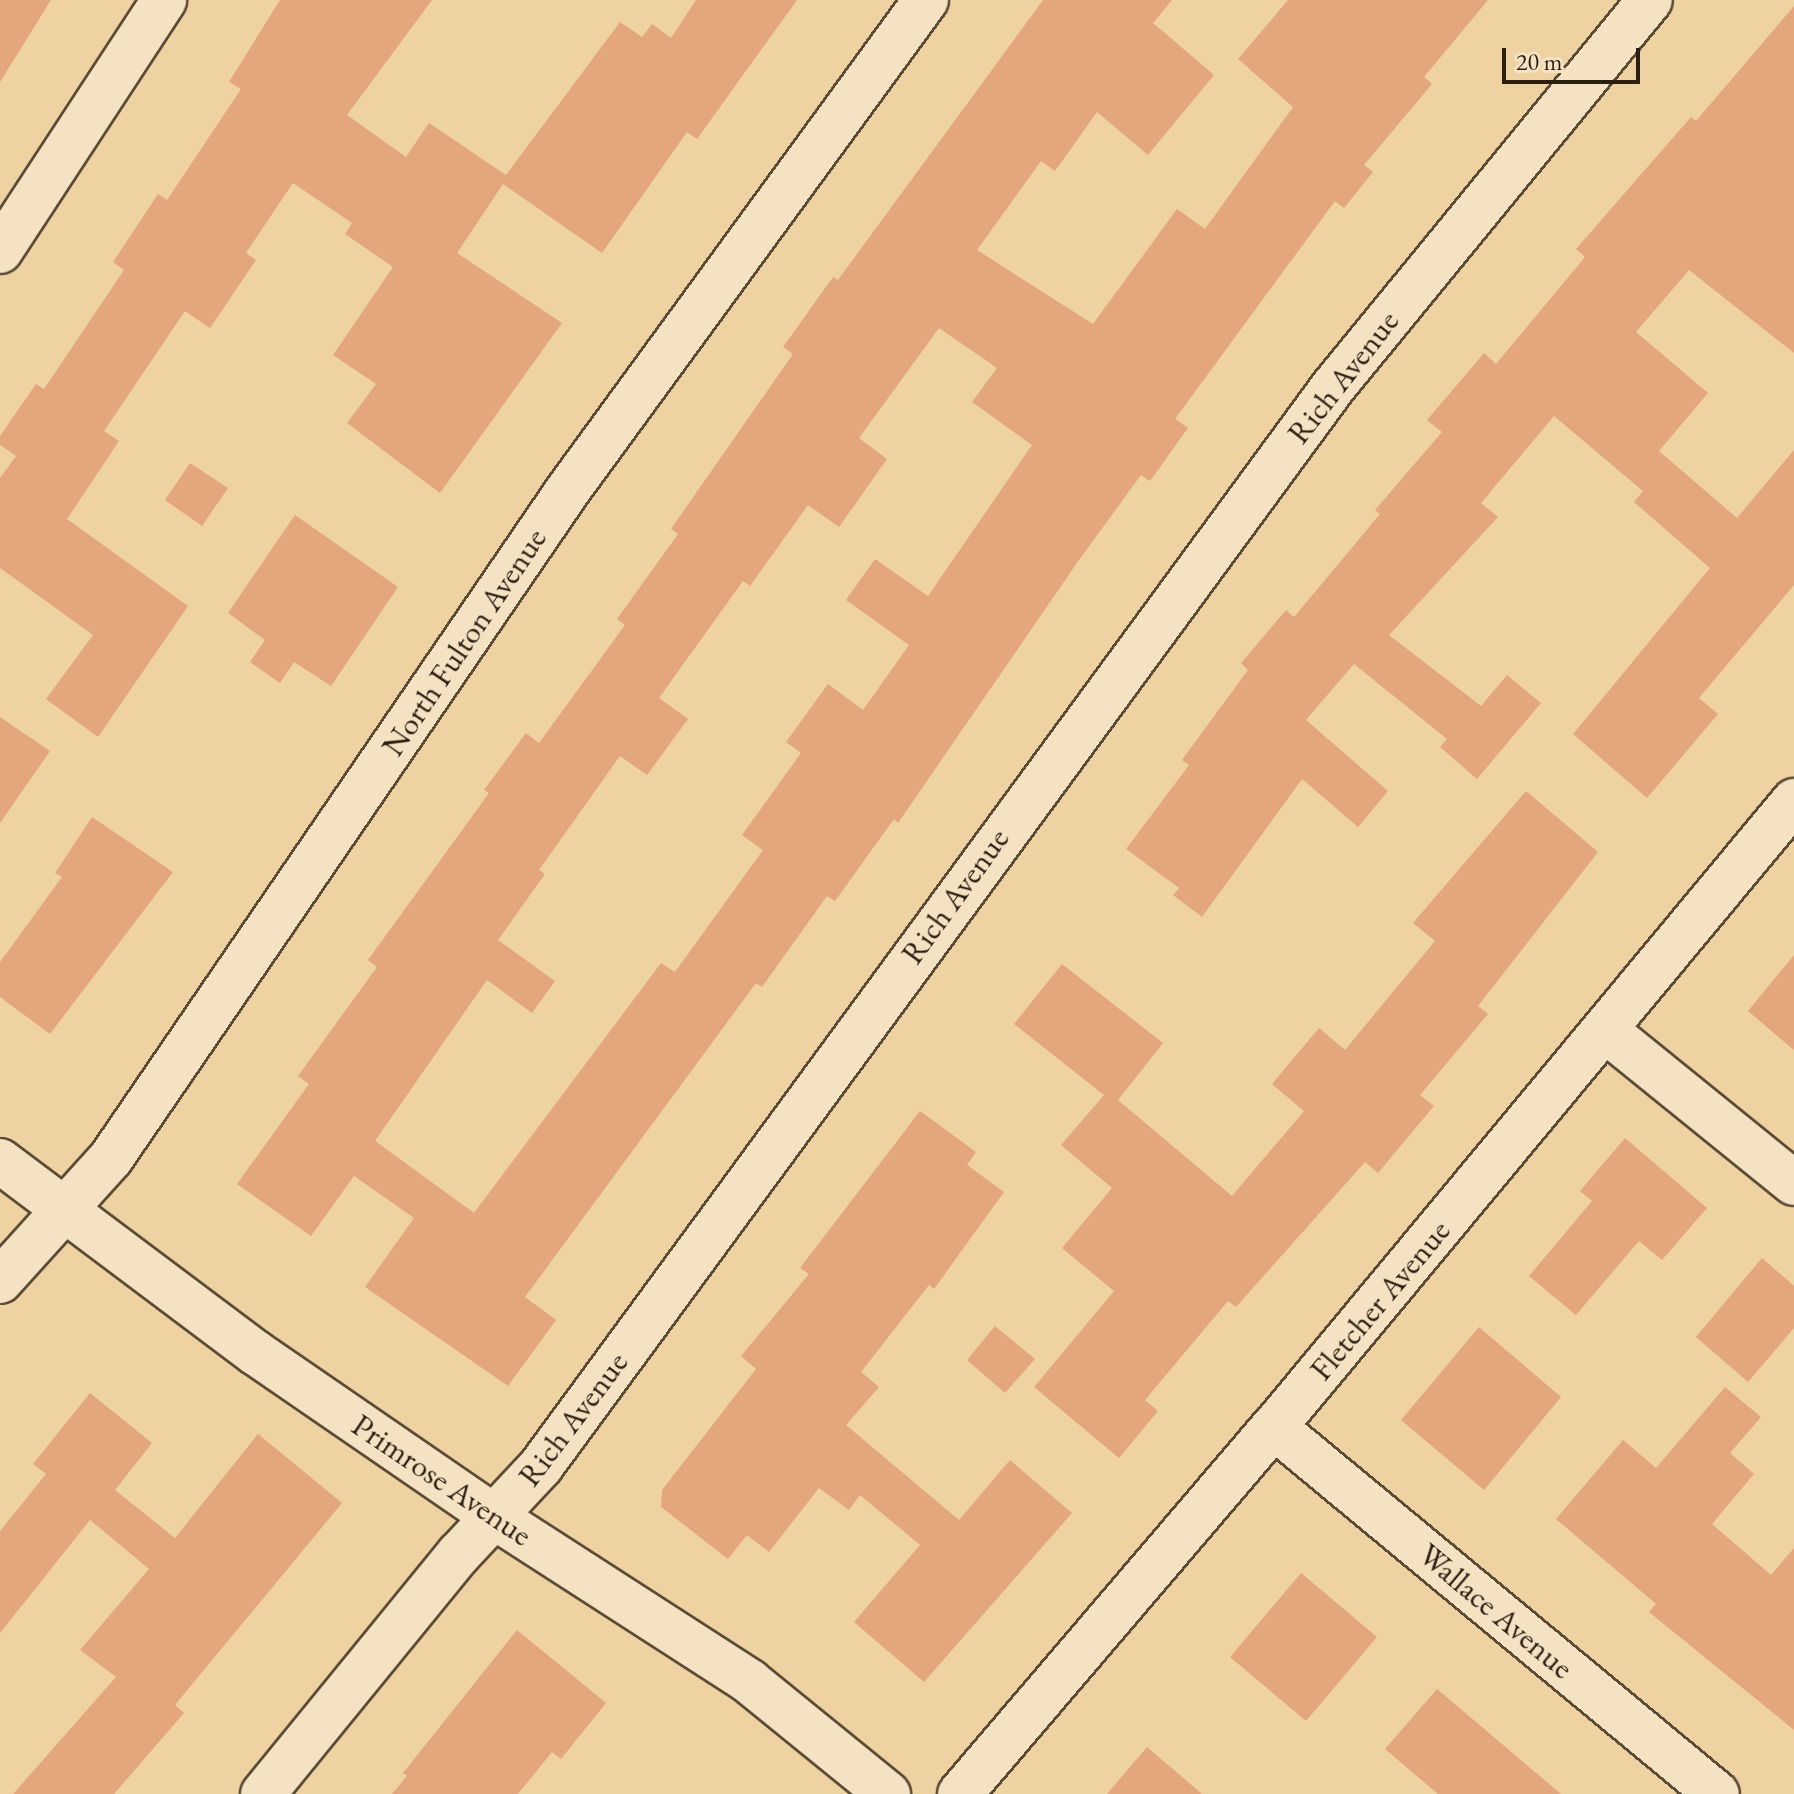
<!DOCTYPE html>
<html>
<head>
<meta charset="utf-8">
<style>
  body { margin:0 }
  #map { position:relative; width:1794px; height:1794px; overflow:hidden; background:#eed2a2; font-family:"EB Garamond",serif }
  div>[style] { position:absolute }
  .building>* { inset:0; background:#e3a67d }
  .roads { filter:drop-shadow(2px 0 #5c4c36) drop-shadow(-2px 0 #5c4c36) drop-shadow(0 2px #5c4c36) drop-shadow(0 -2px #5c4c36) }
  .street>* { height:44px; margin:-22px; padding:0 22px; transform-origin:22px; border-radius:22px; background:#f4e2c3 }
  span { translate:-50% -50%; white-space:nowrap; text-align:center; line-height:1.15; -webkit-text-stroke:8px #f4e2c3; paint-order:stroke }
  .street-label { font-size:32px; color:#2c1f12 }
  .scale { position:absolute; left:1502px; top:48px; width:138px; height:36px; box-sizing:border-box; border:4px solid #2c1f12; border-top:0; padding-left:10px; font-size:24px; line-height:28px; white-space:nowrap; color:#2c1f12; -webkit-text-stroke:6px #f4e2c3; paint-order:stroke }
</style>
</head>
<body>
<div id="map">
  <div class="building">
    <div style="clip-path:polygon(0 0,51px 0,0 82px)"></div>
    <div style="clip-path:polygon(280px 0,432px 0,347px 115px,406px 157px,429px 123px,506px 175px,620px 22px,642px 37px,652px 24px,671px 38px,696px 0,797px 0,697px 139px,687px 132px,602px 253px,503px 184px,457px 253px,562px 323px,440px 493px,347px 423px,376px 384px,333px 355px,393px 267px,345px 234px,352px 223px,293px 183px,246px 253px,256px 260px,210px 328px,185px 311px,104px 431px,119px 441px,67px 519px,188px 606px,98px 737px,46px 699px,93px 635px,0 568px,0 478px,16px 456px,0 445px,0 436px,36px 384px,44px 389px,124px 270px,113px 262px,158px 194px,167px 200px,241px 89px,229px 82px)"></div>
    <div style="clip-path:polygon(evenodd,1043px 0,1172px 0,1153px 23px,1214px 75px,1148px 155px,1097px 112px,1055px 171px,1041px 161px,977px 250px,1093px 324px,1177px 209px,1205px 229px,1293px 107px,1238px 59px,1288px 0,1488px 0,1424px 77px,1432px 84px,1364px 165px,1373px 172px,1344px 208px,1335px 201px,1175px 419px,1188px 428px,1150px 481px,1141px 475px,1079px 560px,898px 823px,894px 819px,835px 901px,827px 896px,762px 987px,756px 983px,525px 1297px,556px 1320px,508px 1386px,365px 1287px,414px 1218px,354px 1176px,311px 1236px,237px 1184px,309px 1084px,298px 1076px,377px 967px,368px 960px,489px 793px,484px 790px,526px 733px,539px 743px,625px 625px,617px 619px,678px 534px,671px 529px,793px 354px,783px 347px,833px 277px,838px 280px,1043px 0,939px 328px,997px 368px,972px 402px,1032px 445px,928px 596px,875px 559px,846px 600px,909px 645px,863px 710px,828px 684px,786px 742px,801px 753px,742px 835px,763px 850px,675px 972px,661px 963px,474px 1213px,375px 1141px,487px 980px,532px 1013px,555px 981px,498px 940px,545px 874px,539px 870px,620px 756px,647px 775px,688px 719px,659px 698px,743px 581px,750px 586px,808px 505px,839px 527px,887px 459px,859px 438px,939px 328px)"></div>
    <div style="clip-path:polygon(1794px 6px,1794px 353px,1689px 270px,1636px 332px,1708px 393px,1659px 451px,1737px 518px,1794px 450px,1794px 585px,1699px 698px,1718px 714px,1647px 798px,1573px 734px,1710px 568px,1634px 502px,1643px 491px,1554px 416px,1481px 503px,1498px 517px,1389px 635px,1481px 706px,1507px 675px,1541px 703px,1477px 779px,1440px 747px,1447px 739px,1354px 664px,1306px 720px,1388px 791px,1358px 827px,1302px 779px,1202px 917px,1173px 895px,1179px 888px,1126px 849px,1189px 765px,1182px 760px,1248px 670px,1241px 663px,1286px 610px,1294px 617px,1380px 514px,1375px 510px,1442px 432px,1427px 420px,1484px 353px,1496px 364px,1585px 257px,1576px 249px,1691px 117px,1696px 121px)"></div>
    <div style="clip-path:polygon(190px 463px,228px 488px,202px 526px,165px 500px)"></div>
    <div style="clip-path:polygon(295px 515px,398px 587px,331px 686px,294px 662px,280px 683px,250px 662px,265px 640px,228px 613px)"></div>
    <div style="clip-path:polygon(0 717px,50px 751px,0 823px)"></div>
    <div style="clip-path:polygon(1526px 791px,1598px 852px,1478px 1006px,1488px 1014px,1420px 1095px,1434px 1106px,1378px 1173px,1365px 1162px,1236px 1307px,1228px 1301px,1145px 1400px,1158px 1411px,1119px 1458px,1034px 1387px,1114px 1291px,1062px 1248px,1112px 1188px,1061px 1145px,1104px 1095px,1014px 1024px,1062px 964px,1163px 1043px,1118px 1100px,1232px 1196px,1304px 1111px,1272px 1084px,1319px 1028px,1345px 1050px,1435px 941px,1413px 923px)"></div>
    <div style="clip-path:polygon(92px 817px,173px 872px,50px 1034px,0 997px,0 962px,62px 877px,55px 873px)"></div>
    <div style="clip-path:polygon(1794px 955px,1794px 1050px,1748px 1011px)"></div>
    <div style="clip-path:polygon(920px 1111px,976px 1152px,967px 1165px,1004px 1192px,934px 1289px,929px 1285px,861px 1372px,879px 1387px,846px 1425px,959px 1520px,1010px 1460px,1072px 1513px,924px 1682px,854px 1622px,920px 1545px,860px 1495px,849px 1510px,819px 1488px,769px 1552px,747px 1535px,728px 1559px,661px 1507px,662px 1490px,756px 1369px,741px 1356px,809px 1274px,800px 1268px)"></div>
    <div style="clip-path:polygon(1625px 1138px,1707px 1208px,1662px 1260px,1639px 1241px,1576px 1315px,1529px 1276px,1592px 1201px,1580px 1191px)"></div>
    <div style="clip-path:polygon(1762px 1258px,1794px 1286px,1794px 1328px,1748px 1382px,1696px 1337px)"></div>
    <div style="clip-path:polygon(995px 1326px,1035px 1359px,1005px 1393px,967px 1360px)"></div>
    <div style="clip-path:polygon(1479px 1327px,1561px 1397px,1484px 1490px,1401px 1420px)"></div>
    <div style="clip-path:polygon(1725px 1387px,1761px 1417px,1730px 1453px,1754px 1474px,1712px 1524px,1771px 1575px,1794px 1548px,1794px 1730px,1649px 1612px,1656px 1604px,1556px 1519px,1623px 1440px,1656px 1468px)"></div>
    <div style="clip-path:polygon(90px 1393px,152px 1443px,115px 1490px,175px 1538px,258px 1434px,342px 1503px,175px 1705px,184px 1713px,114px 1794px,13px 1794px,116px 1677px,80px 1650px,149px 1569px,90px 1520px,0 1633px,0 1531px,46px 1474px,33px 1464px)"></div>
    <div style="clip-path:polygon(1301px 1573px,1377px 1637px,1306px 1721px,1230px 1657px)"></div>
    <div style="clip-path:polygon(517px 1630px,606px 1703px,561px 1759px,552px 1752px,518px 1794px,392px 1794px,407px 1776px,403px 1773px)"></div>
    <div style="clip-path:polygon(1437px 1689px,1561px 1794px,1438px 1794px,1385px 1749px)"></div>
    <div style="clip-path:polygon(1147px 1747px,1202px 1794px,1107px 1794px)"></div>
  </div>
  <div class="roads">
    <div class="street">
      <div style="left:0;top:251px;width:300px;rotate:-56.8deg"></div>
      <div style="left:1605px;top:1030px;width:243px;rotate:39deg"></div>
      <div style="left:0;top:1161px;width:320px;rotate:36.9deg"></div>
      <div style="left:256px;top:1353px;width:291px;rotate:34.5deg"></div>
      <div style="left:496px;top:1518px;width:302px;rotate:32.8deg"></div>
      <div style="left:750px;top:1682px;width:178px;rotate:39.1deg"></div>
      <div style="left:0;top:1281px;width:166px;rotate:-47.9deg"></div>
      <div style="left:111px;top:1158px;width:809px;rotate:-55.62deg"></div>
      <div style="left:568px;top:490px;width:607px;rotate:-53.85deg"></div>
      <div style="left:1274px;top:1427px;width:575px;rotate:39.64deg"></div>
      <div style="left:263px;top:1794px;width:310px;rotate:-50.8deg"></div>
      <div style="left:459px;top:1554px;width:120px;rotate:-47deg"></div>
      <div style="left:541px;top:1466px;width:1338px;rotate:-53.72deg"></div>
      <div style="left:1333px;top:387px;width:500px;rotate:-50.68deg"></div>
      <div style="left:960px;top:1794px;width:483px;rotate:-49.5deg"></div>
      <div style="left:1274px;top:1427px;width:814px;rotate:-50.28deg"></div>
    </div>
  </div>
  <div class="street-label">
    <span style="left:1343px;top:377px;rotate:-52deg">Rich Avenue</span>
    <span style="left:464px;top:642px;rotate:-56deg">North Fulton Avenue</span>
    <span style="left:955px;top:896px;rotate:-54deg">Rich Avenue</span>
    <span style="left:1380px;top:1300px;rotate:-50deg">Fletcher Avenue</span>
    <span style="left:573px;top:1419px;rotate:-53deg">Rich Avenue</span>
    <span style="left:442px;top:1480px;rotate:34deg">Primrose Avenue</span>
    <span style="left:1496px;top:1611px;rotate:40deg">Wallace Avenue</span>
  </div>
  <div class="scale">20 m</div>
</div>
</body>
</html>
